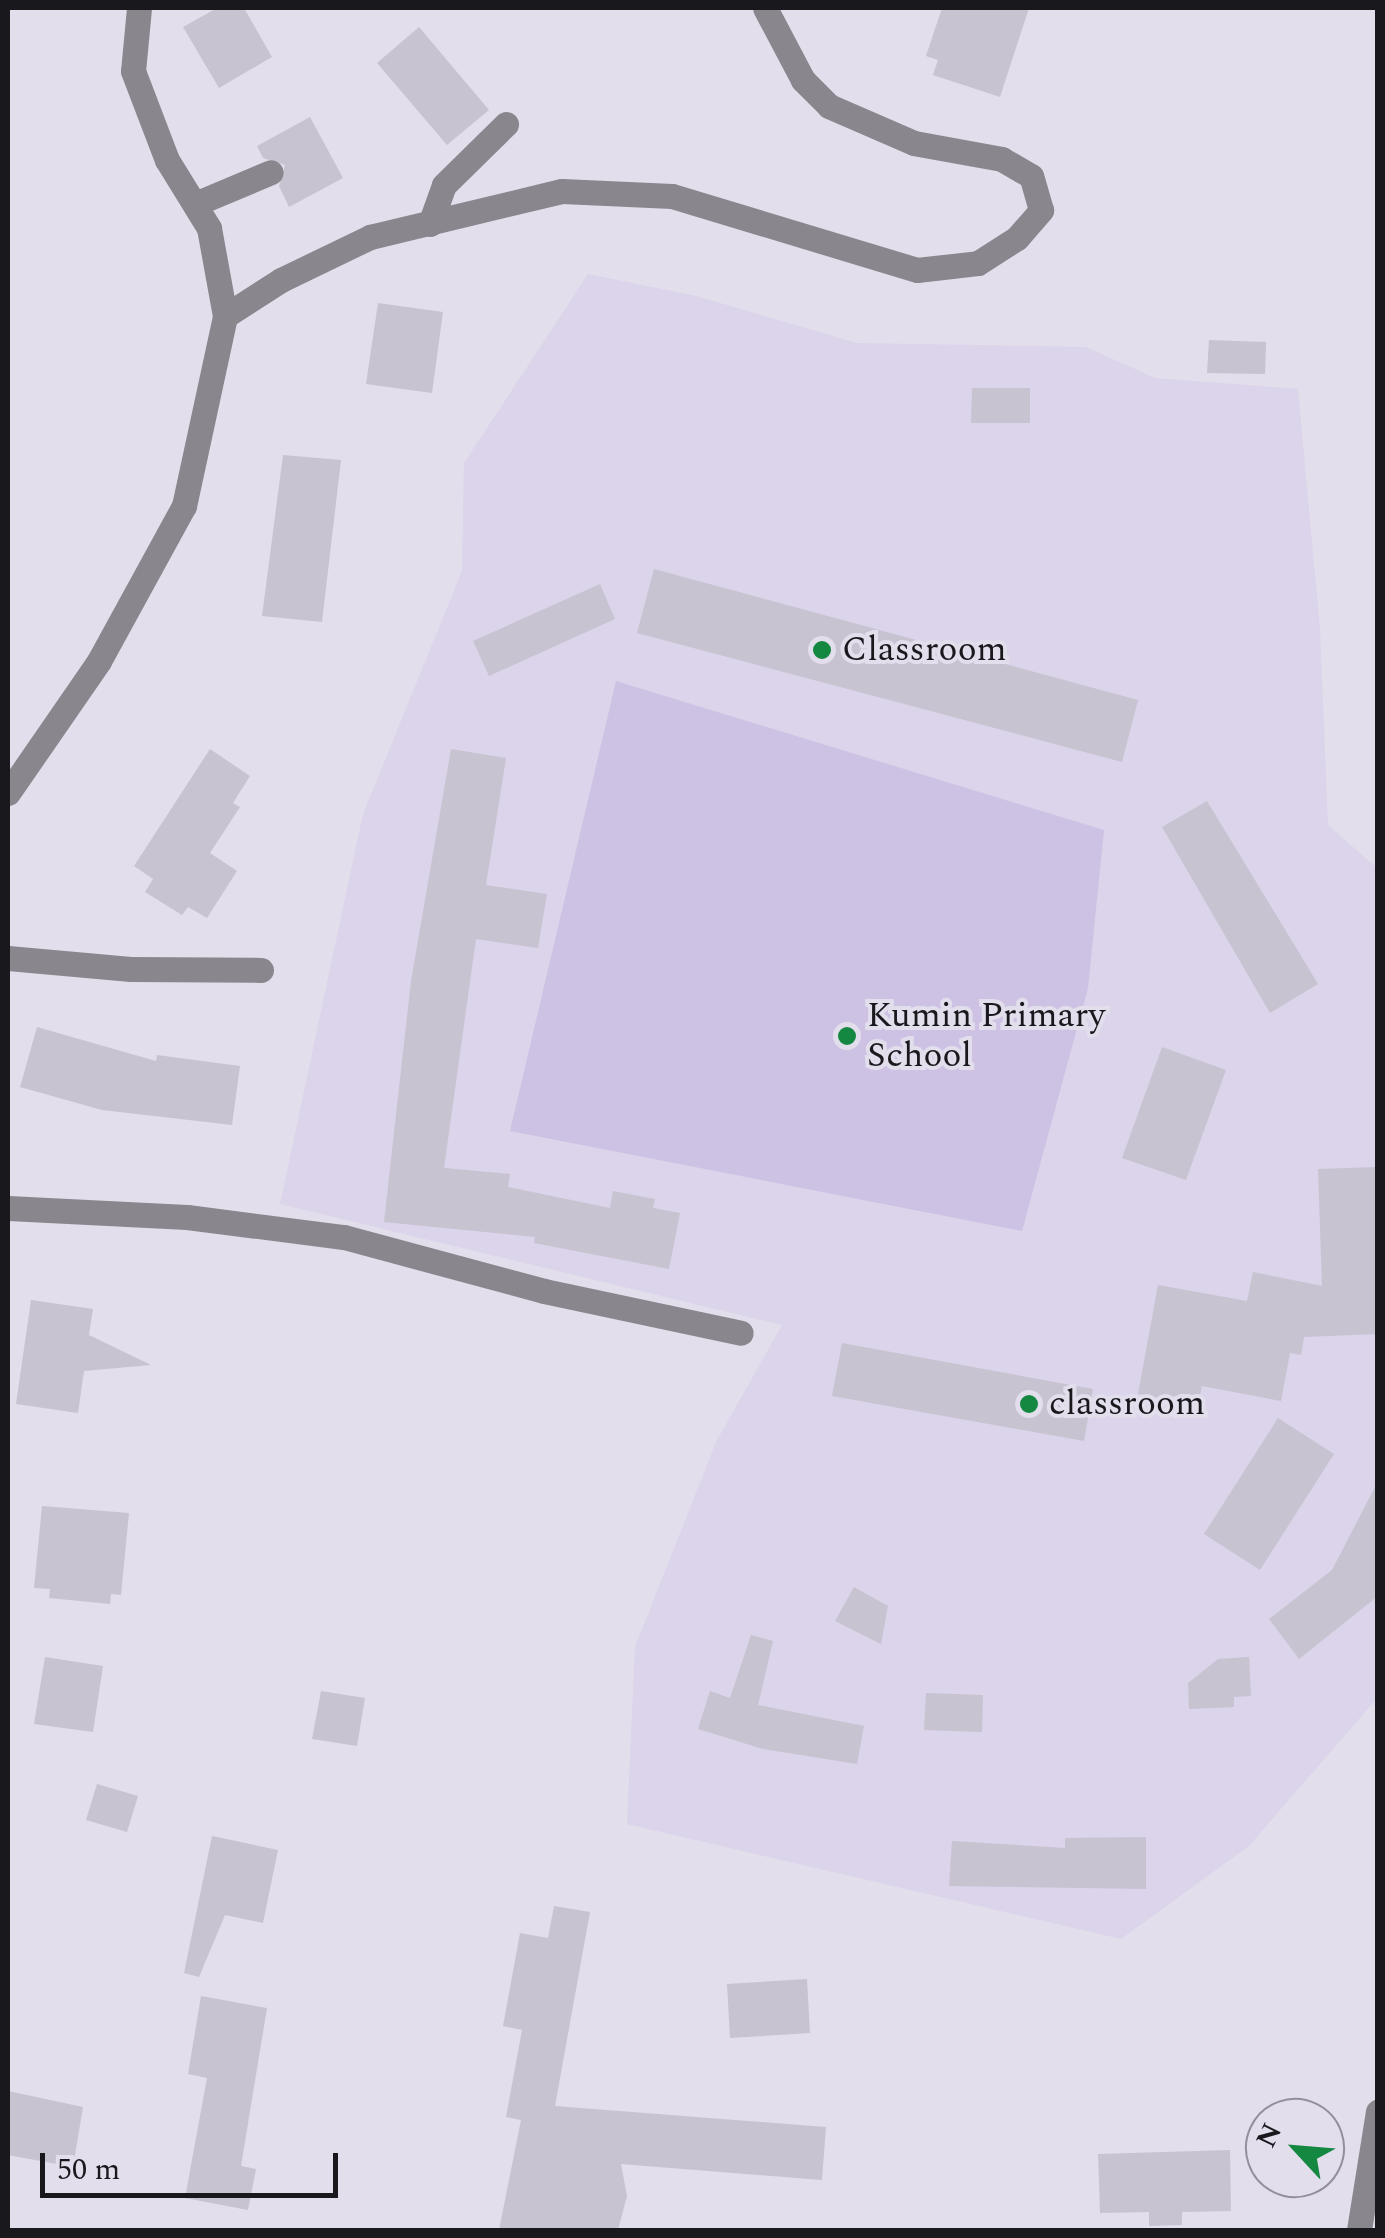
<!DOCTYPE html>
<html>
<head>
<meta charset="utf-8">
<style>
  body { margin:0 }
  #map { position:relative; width:1385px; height:2238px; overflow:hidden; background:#e2deec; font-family:Spectral,serif }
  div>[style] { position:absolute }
  .built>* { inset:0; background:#dbd4ea }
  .green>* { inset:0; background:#cdc2e4 }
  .building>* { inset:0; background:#c7c3d1 }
  .minor>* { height:25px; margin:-12.5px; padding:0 12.5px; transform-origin:12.5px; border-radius:12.5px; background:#89878d }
  .dots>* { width:28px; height:28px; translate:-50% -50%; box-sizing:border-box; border:5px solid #e2deec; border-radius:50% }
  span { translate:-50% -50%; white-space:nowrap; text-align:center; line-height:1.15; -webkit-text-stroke:8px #e2deec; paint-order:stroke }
  .poi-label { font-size:35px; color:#19181d }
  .left { translate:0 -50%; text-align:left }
  .frame { position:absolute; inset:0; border:10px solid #19181d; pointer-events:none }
  .north { position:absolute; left:1245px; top:2098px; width:100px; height:100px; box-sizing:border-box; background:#e2deec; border:2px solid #928f99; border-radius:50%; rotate:296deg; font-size:28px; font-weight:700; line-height:40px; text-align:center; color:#19181d }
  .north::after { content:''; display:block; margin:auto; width:35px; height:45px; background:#148740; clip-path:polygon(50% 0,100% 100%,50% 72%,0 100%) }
  .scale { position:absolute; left:40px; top:2153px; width:298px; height:45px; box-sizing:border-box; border:5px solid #19181d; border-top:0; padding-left:12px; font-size:30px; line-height:35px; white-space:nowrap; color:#19181d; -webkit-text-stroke:8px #e2deec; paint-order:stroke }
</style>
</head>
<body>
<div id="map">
  <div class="built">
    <div style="clip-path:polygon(588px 274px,696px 296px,857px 343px,1086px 347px,1155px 378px,1298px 389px,1320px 629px,1328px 825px,1377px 868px,1378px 1697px,1249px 1846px,1121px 1939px,627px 1824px,635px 1647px,716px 1442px,782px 1325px,280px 1204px,363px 814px,462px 571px,464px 463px)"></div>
  </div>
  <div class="green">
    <div style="clip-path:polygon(616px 681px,1104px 830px,1088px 988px,1022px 1231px,510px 1131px)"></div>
  </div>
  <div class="building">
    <div style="clip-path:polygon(217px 8px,244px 8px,272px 57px,219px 88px,183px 27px)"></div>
    <div style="clip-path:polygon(942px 8px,1029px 8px,1000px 97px,933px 75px,938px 60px,926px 56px)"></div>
    <div style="clip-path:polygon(419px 27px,489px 110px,447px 145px,377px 63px)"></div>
    <div style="clip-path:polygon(310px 117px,343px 178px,289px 207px,279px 186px,285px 165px,263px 158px,257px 146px)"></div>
    <div style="clip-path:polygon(378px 303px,443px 312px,432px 393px,366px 384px)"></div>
    <div style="clip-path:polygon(1209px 340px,1266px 342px,1265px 374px,1207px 373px)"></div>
    <div style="clip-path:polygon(972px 388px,1030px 388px,1030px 423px,971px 423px)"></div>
    <div style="clip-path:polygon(283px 455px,341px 460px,322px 622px,262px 616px)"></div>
    <div style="clip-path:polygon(654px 569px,1138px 700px,1122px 762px,637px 633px)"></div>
    <div style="clip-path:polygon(600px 584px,615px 619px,489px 676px,473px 641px)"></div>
    <div style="clip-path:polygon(210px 749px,250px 776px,233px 803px,240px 807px,210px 853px,237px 871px,207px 918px,188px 907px,182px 915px,145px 892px,153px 879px,134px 866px)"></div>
    <div style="clip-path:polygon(451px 749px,506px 758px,486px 885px,547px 894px,538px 948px,476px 939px,444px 1168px,510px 1174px,508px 1187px,610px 1208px,613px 1191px,655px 1199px,653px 1208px,680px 1213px,669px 1269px,534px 1243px,535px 1237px,384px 1222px,411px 981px)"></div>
    <div style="clip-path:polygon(1207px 801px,1318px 984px,1270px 1013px,1162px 827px)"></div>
    <div style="clip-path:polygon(37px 1027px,156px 1061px,157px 1055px,240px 1066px,232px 1125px,102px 1110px,20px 1087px)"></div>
    <div style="clip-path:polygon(1162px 1047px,1226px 1070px,1186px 1180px,1122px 1158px)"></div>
    <div style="clip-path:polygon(1376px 1167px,1378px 1334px,1304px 1337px,1301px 1355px,1290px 1353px,1281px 1401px,1202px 1386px,1198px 1405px,1138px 1394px,1158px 1285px,1247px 1301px,1253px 1272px,1322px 1286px,1318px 1169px)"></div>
    <div style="clip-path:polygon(31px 1300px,93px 1309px,89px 1335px,151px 1365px,84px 1371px,78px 1413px,16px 1404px)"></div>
    <div style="clip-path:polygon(842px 1343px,1093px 1389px,1084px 1441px,832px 1396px)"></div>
    <div style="clip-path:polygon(1278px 1418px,1334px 1454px,1260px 1570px,1204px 1534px)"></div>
    <div style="clip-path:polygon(1378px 1481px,1378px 1596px,1299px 1659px,1269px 1619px,1332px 1570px)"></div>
    <div style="clip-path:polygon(42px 1506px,129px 1513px,121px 1595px,111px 1594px,110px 1604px,49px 1598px,50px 1589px,34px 1588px)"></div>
    <div style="clip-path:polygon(854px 1587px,888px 1606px,881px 1644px,835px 1621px)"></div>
    <div style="clip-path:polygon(751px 1635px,773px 1641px,758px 1705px,864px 1726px,857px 1764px,763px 1749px,698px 1729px,710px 1691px,730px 1698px)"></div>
    <div style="clip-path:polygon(45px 1657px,103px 1666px,93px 1732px,34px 1724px)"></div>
    <div style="clip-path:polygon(1249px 1657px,1251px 1696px,1234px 1697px,1234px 1707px,1189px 1709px,1188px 1683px,1218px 1659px)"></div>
    <div style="clip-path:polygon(321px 1691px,365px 1698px,357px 1746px,312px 1739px)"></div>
    <div style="clip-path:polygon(926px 1693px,983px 1695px,982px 1732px,924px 1730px)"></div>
    <div style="clip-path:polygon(97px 1784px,138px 1796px,127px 1832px,86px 1820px)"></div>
    <div style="clip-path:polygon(212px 1836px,278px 1850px,263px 1923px,225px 1915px,199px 1977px,184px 1973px)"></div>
    <div style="clip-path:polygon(1146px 1837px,1146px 1889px,949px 1886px,952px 1841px,1065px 1848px,1065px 1838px)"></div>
    <div style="clip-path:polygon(554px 1906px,590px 1912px,555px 2106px,826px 2127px,822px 2180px,621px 2164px,627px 2196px,618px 2230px,499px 2230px,521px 2120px,506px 2117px,522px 2030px,503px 2026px,520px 1933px,548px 1938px)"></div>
    <div style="clip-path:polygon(807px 1979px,810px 2033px,730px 2038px,727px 1984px)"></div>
    <div style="clip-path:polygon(201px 1996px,267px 2008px,241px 2166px,256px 2169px,248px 2210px,185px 2198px,207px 2078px,188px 2074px)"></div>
    <div style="clip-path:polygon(8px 2091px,83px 2107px,73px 2167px,8px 2155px)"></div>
    <div style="clip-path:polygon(1230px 2150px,1231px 2211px,1182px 2212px,1182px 2225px,1149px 2226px,1149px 2212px,1100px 2213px,1098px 2154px)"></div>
  </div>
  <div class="minor">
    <div style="left:139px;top:8px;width:63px;rotate:95.4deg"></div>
    <div style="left:133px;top:71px;width:95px;rotate:69.1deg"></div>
    <div style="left:167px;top:160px;width:80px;rotate:58.3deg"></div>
    <div style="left:209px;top:228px;width:89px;rotate:79.7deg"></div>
    <div style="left:195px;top:204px;width:82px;rotate:-22.8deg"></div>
    <div style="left:430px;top:224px;width:41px;rotate:-70.3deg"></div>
    <div style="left:444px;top:185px;width:87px;rotate:-44.5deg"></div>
    <div style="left:8px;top:793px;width:160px;rotate:-55.4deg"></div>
    <div style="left:99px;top:661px;width:177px;rotate:-61.3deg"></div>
    <div style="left:184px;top:506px;width:194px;rotate:-77.8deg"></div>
    <div style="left:225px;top:316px;width:67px;rotate:-32.7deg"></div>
    <div style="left:281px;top:280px;width:99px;rotate:-25.8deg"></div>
    <div style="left:370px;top:237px;width:197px;rotate:-13.5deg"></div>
    <div style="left:562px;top:191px;width:110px;rotate:2.6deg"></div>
    <div style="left:672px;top:196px;width:256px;rotate:16.8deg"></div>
    <div style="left:917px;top:270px;width:61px;rotate:-6.5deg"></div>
    <div style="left:978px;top:263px;width:46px;rotate:-32.7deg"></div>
    <div style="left:1017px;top:238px;width:37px;rotate:-49deg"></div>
    <div style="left:1041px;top:210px;width:35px;rotate:-106deg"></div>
    <div style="left:1031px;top:176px;width:34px;rotate:-150deg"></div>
    <div style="left:1002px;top:159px;width:89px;rotate:-169.7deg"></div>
    <div style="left:914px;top:143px;width:93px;rotate:-156.5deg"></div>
    <div style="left:829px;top:106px;width:37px;rotate:-135deg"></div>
    <div style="left:803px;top:80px;width:81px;rotate:-117.8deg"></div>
    <div style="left:8px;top:958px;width:123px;rotate:5.1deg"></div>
    <div style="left:131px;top:969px;width:130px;rotate:0.4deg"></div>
    <div style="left:8px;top:1208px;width:179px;rotate:2.9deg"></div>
    <div style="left:187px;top:1217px;width:158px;rotate:7.3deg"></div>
    <div style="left:344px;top:1237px;width:207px;rotate:15.1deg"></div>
    <div style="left:544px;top:1291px;width:201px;rotate:12deg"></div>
    <div style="left:1359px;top:2230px;width:120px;rotate:-80.9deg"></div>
  </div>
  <div class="dots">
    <div style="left:822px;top:650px;background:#148740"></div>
    <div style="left:847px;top:1036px;background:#148740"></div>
    <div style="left:1029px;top:1404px;background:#148740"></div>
  </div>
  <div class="poi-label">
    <span class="left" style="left:842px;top:650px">Classroom</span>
    <span class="left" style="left:867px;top:1036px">Kumin Primary<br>School</span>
    <span class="left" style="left:1049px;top:1404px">classroom</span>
  </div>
  <div class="frame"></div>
  <div class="north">N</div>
  <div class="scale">50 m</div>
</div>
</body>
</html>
